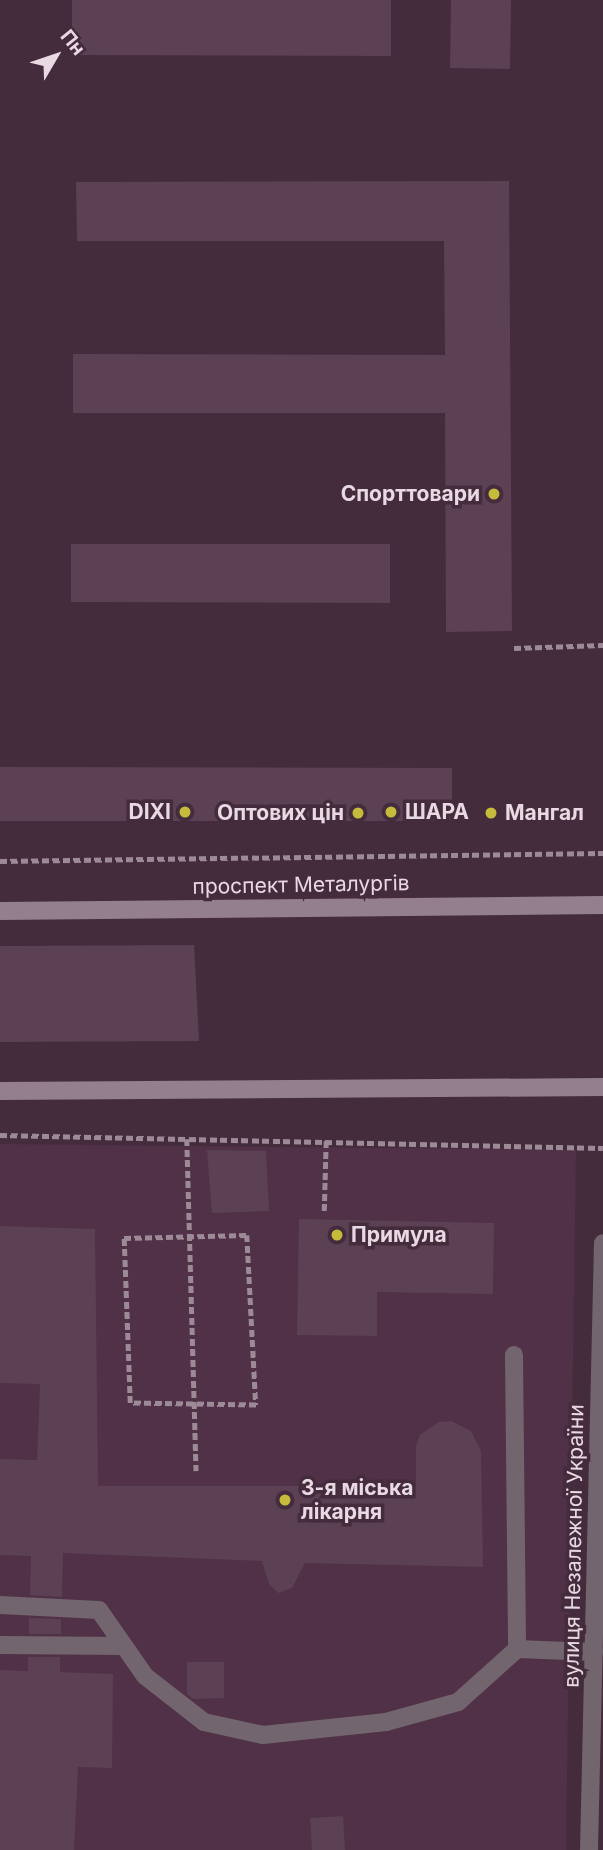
<!DOCTYPE html>
<html>
<head>
<meta charset="utf-8">
<style>
  body { margin:0 }
  #map { position:relative; width:603px; height:1850px; overflow:hidden; background:#442c3d; font-family:Inter,sans-serif }
  div>[style] { position:absolute }
  .built>* { inset:0; background:#503147 }
  .building>* { inset:0; background:#5b4153 }
  .path>* { height:4.5px; margin-top:-2.25px; transform-origin:0; background:repeating-linear-gradient(90deg,#9d8a97 0 7px,transparent 0 10.5px) }
  .service>* { height:18px; margin:-9px; padding:0 9px; transform-origin:9px; border-radius:9px; background:#72656d }
  .tertiary>* { height:18px; margin:-9px; padding:0 9px; transform-origin:9px; border-radius:9px; background:#72656d }
  .secondary>* { height:18px; margin:-9px; padding:0 9px; transform-origin:9px; border-radius:9px; background:#937f8d }
  .dots>* { width:19px; height:19px; translate:-50% -50%; box-sizing:border-box; border:4px solid #442c3d; border-radius:50% }
  span { translate:-50% -50%; white-space:nowrap; text-align:center; line-height:1.15; -webkit-text-stroke:7px #442c3d; paint-order:stroke }
  .poi-label { font-size:21px; color:#e9d9e3; font-weight:700 }
  .right { translate:-100% -50%; text-align:right }
  .left { translate:0 -50%; text-align:left }
  .street-label { font-size:21px; color:#e9d9e3 }
  .north { position:absolute; left:21px; top:21px; width:70px; height:70px; -webkit-text-stroke:5px #442c3d; paint-order:stroke; rotate:51deg; font-size:19px; font-weight:700; line-height:28px; text-align:center; color:#e9d9e3 }
  .north::after { content:''; display:block; margin:auto; width:24px; height:32px; background:#e9d9e3; clip-path:polygon(50% 0,100% 100%,50% 72%,0 100%) }
</style>
</head>
<body>
<div id="map">
  <div class="built">
    <div style="clip-path:polygon(0 1144px,576px 1150px,566px 1850px,0 1850px)"></div>
  </div>
  <div class="building">
    <div style="clip-path:polygon(72px 0,391px 0,391px 56px,72px 55px)"></div>
    <div style="clip-path:polygon(451px 0,511px 0,510px 69px,450px 68px)"></div>
    <div style="clip-path:polygon(509px 181px,512px 631px,446px 632px,445px 413px,73px 413px,73px 354px,445px 355px,444px 241px,77px 241px,76px 182px)"></div>
    <div style="clip-path:polygon(71px 544px,390px 544px,390px 603px,71px 602px)"></div>
    <div style="clip-path:polygon(0 767px,452px 768px,452px 821px,0 821px)"></div>
    <div style="clip-path:polygon(194px 945px,199px 1041px,0 1042px,0 946px)"></div>
    <div style="clip-path:polygon(207px 1150px,266px 1151px,269px 1211px,212px 1213px)"></div>
    <div style="clip-path:polygon(299px 1219px,494px 1223px,493px 1294px,377px 1292px,377px 1336px,297px 1335px)"></div>
    <div style="clip-path:polygon(0 1226px,95px 1229px,98px 1486px,416px 1486px,416px 1446px,420px 1435px,439px 1422px,451px 1421px,471px 1431px,481px 1451px,483px 1567px,305px 1563px,292px 1588px,278px 1593px,269px 1584px,262px 1561px,63px 1553px,62px 1597px,30px 1595px,31px 1556px,0 1555px,0 1459px,37px 1460px,40px 1384px,0 1383px)"></div>
    <div style="clip-path:polygon(29px 1618px,61px 1619px,61px 1634px,29px 1634px)"></div>
    <div style="clip-path:polygon(28px 1657px,60px 1657px,60px 1672px,113px 1674px,112px 1768px,78px 1767px,74px 1850px,0 1850px,0 1670px,28px 1671px)"></div>
    <div style="clip-path:polygon(187px 1662px,224px 1662px,224px 1698px,193px 1699px,187px 1694px)"></div>
    <div style="clip-path:polygon(343px 1816px,345px 1850px,312px 1850px,310px 1818px)"></div>
  </div>
  <div class="path">
    <div style="left:514px;top:648px;width:89px;rotate:-1.9deg"></div>
    <div style="left:0;top:861px;width:603px;rotate:-0.76deg"></div>
    <div style="left:0;top:1135px;width:603px;rotate:1.24deg"></div>
    <div style="left:187px;top:1139px;width:332px;rotate:88.4deg"></div>
    <div style="left:324px;top:1211px;width:70px;rotate:-88.4deg"></div>
    <div style="left:247px;top:1235px;width:170px;rotate:87deg"></div>
    <div style="left:256px;top:1405px;width:126px;rotate:-179.1deg"></div>
    <div style="left:130px;top:1403px;width:165px;rotate:-92.1deg"></div>
    <div style="left:124px;top:1238px;width:123px;rotate:-1.4deg"></div>
  </div>
  <div class="service">
    <div style="left:514px;top:1355px;width:294px;rotate:89.4deg"></div>
    <div style="left:0;top:1605px;width:99px;rotate:2.9deg"></div>
    <div style="left:99px;top:1610px;width:80px;rotate:55.1deg"></div>
    <div style="left:145px;top:1676px;width:75px;rotate:37.9deg"></div>
    <div style="left:204px;top:1722px;width:60px;rotate:12.4deg"></div>
    <div style="left:263px;top:1735px;width:124px;rotate:-6deg"></div>
    <div style="left:386px;top:1722px;width:75px;rotate:-15.5deg"></div>
    <div style="left:458px;top:1702px;width:79px;rotate:-41.9deg"></div>
    <div style="left:517px;top:1649px;width:77px;rotate:2.2deg"></div>
    <div style="left:0;top:1645px;width:124px;rotate:0.5deg"></div>
  </div>
  <div class="tertiary">
    <div style="left:589px;top:1850px;width:607px;rotate:-88.68deg"></div>
  </div>
  <div class="secondary">
    <div style="left:0;top:911px;width:603px;rotate:-0.57deg"></div>
    <div style="left:0;top:1091px;width:603px;rotate:-0.38deg"></div>
  </div>
  <div class="dots">
    <div style="left:494px;top:494px;background:#c7bb3c"></div>
    <div style="left:185px;top:812px;background:#c7bb3c"></div>
    <div style="left:391px;top:812px;background:#c7bb3c"></div>
    <div style="left:358px;top:813px;background:#c7bb3c"></div>
    <div style="left:491px;top:813px;background:#c7bb3c"></div>
    <div style="left:337px;top:1235px;background:#c7bb3c"></div>
    <div style="left:285px;top:1500px;background:#c7bb3c"></div>
  </div>
  <div class="poi-label">
    <span class="right" style="left:480px;top:494px">Спорттовари</span>
    <span class="right" style="left:171px;top:812px">DIXI</span>
    <span class="left" style="left:405px;top:812px">ШАРА</span>
    <span class="right" style="left:344px;top:813px">Оптових цін</span>
    <span class="left" style="left:505px;top:813px">Мангал</span>
    <span class="left" style="left:351px;top:1235px">Примула</span>
    <span class="left" style="left:301px;top:1500px">3-я міська<br>лікарня</span>
  </div>
  <div class="street-label">
    <span style="left:301px;top:885px;rotate:-1deg">проспект Металургів</span>
    <span style="left:574px;top:1546px;rotate:-89deg">вулиця Незалежної України</span>
  </div>
  <div class="north">Пн</div>
</div>
</body>
</html>
